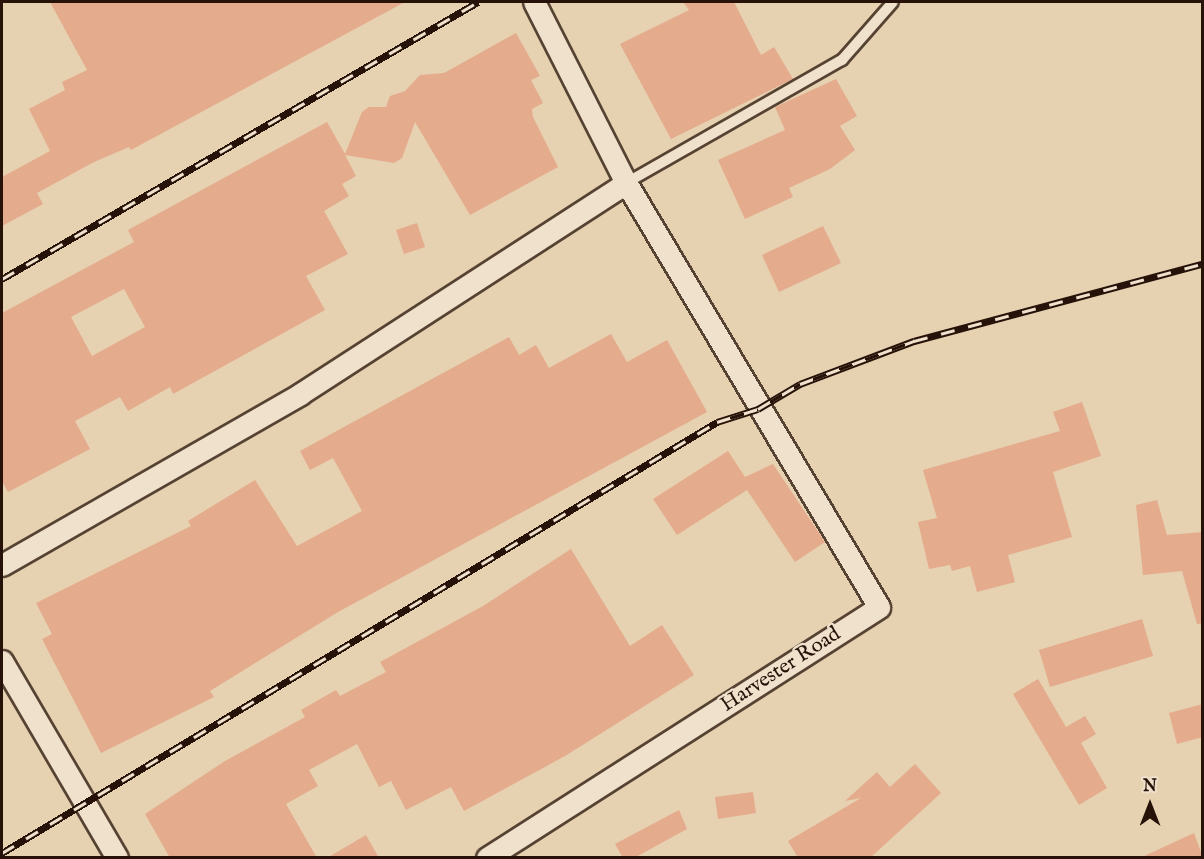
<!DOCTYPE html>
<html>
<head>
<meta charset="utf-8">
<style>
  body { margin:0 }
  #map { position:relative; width:1204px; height:859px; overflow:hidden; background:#e6d1b1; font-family:"IM FELL English",serif }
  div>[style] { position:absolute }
  .building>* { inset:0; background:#e4ab8d }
  .roads { filter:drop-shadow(2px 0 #564232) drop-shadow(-2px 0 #564232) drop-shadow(0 2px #564232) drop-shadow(0 -2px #564232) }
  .service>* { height:10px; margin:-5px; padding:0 5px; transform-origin:5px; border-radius:5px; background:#efe1cc }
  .minor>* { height:21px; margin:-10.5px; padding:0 10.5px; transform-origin:10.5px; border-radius:10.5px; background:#efe1cc }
  .rail>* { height:7px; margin-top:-3.5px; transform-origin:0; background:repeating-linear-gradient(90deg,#efe1cc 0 14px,#261208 0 28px); box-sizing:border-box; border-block:2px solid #261208 }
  span { translate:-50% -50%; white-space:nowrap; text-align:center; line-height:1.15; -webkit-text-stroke:4.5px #efe1cc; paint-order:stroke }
  .street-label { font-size:21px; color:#261208 }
  .frame { position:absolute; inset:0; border:3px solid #261208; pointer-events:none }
  .north { position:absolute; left:1120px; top:775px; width:60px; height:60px; -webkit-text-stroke:4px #efe1cc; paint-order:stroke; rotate:0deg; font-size:16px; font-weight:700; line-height:24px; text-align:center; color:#261208 }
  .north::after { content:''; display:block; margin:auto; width:21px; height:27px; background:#261208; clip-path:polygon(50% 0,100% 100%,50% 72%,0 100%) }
</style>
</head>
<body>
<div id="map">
  <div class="building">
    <div style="clip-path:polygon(50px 2px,405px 2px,131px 150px,129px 147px,94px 162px,37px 193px,43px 204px,2px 226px,2px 177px,50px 151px,29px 109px,65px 90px,62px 82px,87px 70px)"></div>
    <div style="clip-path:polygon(683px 2px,734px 2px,761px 55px,774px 47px,793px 79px,671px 139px,620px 44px,689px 10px)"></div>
    <div style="clip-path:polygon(evenodd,516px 33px,540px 76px,531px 80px,543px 103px,532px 109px,533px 117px,558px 167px,470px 215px,415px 122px,402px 158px,394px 163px,345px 155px,356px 176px,342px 184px,349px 196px,324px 211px,348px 254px,306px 276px,325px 310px,173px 394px,170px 387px,128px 411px,120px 397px,75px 421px,90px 449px,8px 492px,2px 481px,2px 313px,134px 242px,128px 230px,327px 122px,345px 154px,362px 112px,369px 107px,386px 107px,390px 96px,405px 91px,420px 75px,444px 73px,516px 33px,124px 289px,145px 327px,92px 356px,71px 317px,124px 289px)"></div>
    <div style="clip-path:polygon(836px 79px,857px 116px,840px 126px,855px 150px,830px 169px,789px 188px,793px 197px,745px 219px,718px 160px,785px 130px,775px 107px)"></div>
    <div style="clip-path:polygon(417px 223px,425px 247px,404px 254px,396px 230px)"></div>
    <div style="clip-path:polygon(823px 226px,841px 263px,779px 292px,762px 255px)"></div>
    <div style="clip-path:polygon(611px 334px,627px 362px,667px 340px,707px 412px,338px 612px,210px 691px,214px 697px,101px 753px,42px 639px,52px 634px,36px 603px,191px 526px,188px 521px,255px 480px,297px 546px,362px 511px,333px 458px,310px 470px,300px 451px,509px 337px,519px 355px,536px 345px,549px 368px)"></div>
    <div style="clip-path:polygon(1082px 402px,1101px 456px,1053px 472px,1072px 537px,1008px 555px,1015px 582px,977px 592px,970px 566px,952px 571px,950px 565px,929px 569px,918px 522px,937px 518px,923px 470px,1060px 431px,1053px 412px)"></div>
    <div style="clip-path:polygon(728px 451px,745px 477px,773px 464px,825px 542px,795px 562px,747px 490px,677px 535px,653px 499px)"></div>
    <div style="clip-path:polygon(1157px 500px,1167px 535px,1203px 532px,1203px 623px,1197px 624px,1182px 571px,1143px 575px,1136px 505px)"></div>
    <div style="clip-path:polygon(571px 549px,630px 646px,662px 625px,694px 675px,565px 756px,464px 811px,451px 787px,406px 810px,391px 781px,379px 787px,357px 744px,309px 770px,318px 786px,286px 804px,317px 858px,170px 858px,145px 814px,225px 761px,305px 717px,301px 710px,336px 690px,340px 696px,386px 672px,380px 662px,483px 606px)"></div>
    <div style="clip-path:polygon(1142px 619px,1153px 656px,1050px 687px,1039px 650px)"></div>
    <div style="clip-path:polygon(1038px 679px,1066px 727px,1085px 716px,1096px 734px,1081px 743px,1107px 788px,1079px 805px,1013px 694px)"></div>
    <div style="clip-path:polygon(1203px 704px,1203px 737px,1177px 744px,1169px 713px)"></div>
    <div style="clip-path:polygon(915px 764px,941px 793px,870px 858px,798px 858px,788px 841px,861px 798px,845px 801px,877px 772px,890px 787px)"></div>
    <div style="clip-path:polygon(753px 792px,756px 813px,718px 819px,715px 797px)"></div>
    <div style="clip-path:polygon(679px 810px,687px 829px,634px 858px,623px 858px,615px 844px)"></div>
    <div style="clip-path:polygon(1194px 833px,1203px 858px,1140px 858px)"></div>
    <div style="clip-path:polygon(366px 835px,379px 858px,327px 858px)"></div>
  </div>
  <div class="roads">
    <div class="service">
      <div style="left:626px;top:183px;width:249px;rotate:-29.7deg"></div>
      <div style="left:842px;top:60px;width:77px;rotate:-48.7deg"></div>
    </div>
    <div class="minor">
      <div style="left:2px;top:565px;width:344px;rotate:-29.8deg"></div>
      <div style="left:300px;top:394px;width:388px;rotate:-32.9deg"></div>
      <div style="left:626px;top:183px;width:203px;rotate:-116.9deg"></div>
      <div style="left:2px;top:661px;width:228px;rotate:59.7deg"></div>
      <div style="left:487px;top:858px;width:465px;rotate:-32.6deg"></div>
      <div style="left:879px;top:607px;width:494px;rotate:-120.8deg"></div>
    </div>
  </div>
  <div class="rail">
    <div style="left:2px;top:279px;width:551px;rotate:-30.2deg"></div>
    <div style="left:2px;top:853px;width:835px;rotate:-31.08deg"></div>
    <div style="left:717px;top:422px;width:43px;rotate:-17.6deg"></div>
    <div style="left:758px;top:409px;width:49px;rotate:-30.8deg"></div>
    <div style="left:800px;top:384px;width:122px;rotate:-20.7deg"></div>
    <div style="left:914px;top:341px;width:298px;rotate:-15deg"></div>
  </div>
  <div class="street-label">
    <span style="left:781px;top:670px;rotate:-33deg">Harvester Road</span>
  </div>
  <div class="frame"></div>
  <div class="north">N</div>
</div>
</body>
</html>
